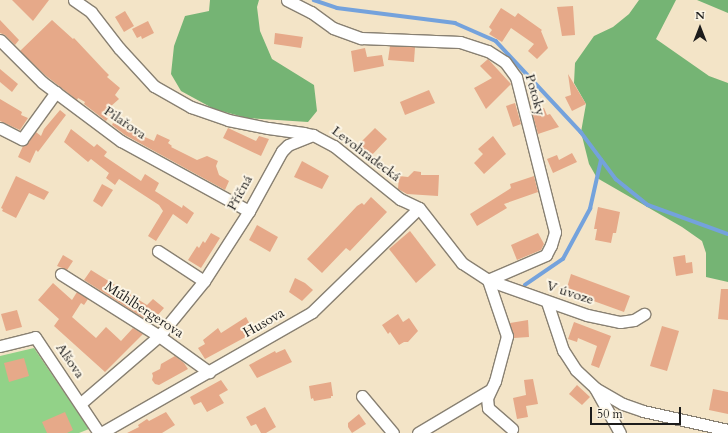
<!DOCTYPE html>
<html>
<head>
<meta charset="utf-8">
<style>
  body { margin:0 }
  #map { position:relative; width:728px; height:433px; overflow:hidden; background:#f3e4c7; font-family:Cardo,serif }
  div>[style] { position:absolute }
  .green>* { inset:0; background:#92d288 }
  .forest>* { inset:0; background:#75b474 }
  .stream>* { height:3.5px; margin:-1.75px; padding:0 1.75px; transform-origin:1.75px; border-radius:1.75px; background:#74a2dc }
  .building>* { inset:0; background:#e6a989 }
  .roads { filter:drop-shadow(1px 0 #888072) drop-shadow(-1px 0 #888072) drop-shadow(0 1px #888072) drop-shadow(0 -1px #888072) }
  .street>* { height:11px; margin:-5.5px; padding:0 5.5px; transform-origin:5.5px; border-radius:5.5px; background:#fff }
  span { translate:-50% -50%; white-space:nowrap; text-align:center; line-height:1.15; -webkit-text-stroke:4px #fcf5e5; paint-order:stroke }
  .street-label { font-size:14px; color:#1c1c1c }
  .north { position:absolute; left:680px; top:8px; width:40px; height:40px; -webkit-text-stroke:3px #fcf5e5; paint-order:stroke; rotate:0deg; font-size:11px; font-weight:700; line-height:16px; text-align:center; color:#1c1c1c }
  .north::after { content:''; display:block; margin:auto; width:14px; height:18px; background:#1c1c1c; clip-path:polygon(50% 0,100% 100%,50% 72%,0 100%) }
  .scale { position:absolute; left:590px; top:407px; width:91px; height:18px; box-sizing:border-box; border:2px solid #1c1c1c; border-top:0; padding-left:5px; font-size:12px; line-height:14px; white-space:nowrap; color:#1c1c1c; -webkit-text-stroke:3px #fcf5e5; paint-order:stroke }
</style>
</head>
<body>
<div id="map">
  <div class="green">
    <div style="clip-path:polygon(34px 348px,89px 429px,79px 433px,0 433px,0 356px)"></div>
  </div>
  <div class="forest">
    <div style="clip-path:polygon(210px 0,259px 0,257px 7px,260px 31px,272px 59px,314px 85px,317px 111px,308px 122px,247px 118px,214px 109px,181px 91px,171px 74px,174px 46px,185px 16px,209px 11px)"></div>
    <div style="clip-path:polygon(639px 0,676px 0,656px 39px,709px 76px,728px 83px,728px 282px,706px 277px,706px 253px,702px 241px,682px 227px,597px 178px,589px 164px,581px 132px,586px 104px,574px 83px,575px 63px,594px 36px,613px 27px,629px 14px)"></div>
    <div style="clip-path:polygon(697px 0,728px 0,728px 13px)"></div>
  </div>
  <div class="stream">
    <div style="left:314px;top:0;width:24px;rotate:19deg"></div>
    <div style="left:337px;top:8px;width:119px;rotate:7.2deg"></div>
    <div style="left:455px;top:23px;width:45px;rotate:23.7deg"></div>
    <div style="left:496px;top:41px;width:125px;rotate:47deg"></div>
    <div style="left:581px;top:132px;width:59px;rotate:53.3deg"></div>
    <div style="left:616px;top:179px;width:41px;rotate:39.1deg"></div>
    <div style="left:648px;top:205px;width:85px;rotate:19.9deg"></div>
    <div style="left:525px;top:285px;width:46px;rotate:-34.4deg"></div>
    <div style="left:563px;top:259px;width:57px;rotate:-61.6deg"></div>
    <div style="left:590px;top:209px;width:50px;rotate:-77.3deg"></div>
  </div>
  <div class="building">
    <div style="clip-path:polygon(12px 0,49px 0,33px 21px)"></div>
    <div style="clip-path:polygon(573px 6px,575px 35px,562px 36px,557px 7px)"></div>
    <div style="clip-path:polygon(501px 8px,515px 17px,518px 13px,542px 30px,541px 31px,548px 48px,537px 59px,528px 51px,534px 44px,511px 28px,502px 42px,489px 34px,492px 30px,489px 27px)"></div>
    <div style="clip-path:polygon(125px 11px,134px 26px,124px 32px,115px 17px)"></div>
    <div style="clip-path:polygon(0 20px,19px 40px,15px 45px,5px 35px,0 33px)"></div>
    <div style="clip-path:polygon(52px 20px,73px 39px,74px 38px,104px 70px,109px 75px,107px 77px,120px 88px,115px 95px,119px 99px,110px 107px,113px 108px,110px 112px,112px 113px,106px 121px,84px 104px,85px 102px,78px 98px,77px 100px,45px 75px,20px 51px)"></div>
    <div style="clip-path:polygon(148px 21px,154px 33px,142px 39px,141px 36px,137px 38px,132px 29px)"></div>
    <div style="clip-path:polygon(275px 33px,303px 37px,301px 48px,274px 44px)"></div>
    <div style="clip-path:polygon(390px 46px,415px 47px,414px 62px,388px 60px)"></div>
    <div style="clip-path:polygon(365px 48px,367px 57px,382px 55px,384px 66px,354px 72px,351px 51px)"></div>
    <div style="clip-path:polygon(488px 59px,511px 84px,486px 109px,474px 88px,492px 78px,480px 66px)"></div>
    <div style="clip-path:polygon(0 69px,18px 84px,12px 92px,0 82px)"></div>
    <div style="clip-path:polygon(568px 74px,586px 104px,572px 111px,565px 97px,571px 95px)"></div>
    <div style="clip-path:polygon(429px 90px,435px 103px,405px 115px,400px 102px)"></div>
    <div style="clip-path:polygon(0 99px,22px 112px,21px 115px,28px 118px,20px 130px,0 121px)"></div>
    <div style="clip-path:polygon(515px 103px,521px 124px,513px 127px,506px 106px)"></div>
    <div style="clip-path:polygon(544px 108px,547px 115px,550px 114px,559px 127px,538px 134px,532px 112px)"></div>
    <div style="clip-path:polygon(60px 110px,66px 115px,38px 152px,36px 150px,30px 163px,18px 157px,23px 146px,28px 143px,36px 132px,41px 136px,44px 129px)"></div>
    <div style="clip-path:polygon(113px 123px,154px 141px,157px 134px,170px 140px,168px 143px,172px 146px,171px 147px,197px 160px,207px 156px,218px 161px,216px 166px,219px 175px,229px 181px,225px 190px,125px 135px,112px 125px)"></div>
    <div style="clip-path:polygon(228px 128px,256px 141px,259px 136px,269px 139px,261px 156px,223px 138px)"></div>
    <div style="clip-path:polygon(375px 128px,387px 139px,370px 157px,358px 145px)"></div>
    <div style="clip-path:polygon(71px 129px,94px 147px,97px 144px,107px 152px,104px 156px,141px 181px,145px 174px,159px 183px,155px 191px,182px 208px,183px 205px,194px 213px,187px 224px,173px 214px,156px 241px,148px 236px,163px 211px,159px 205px,119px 179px,115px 185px,106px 178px,109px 173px,91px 159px,88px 162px,64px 142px)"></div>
    <div style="clip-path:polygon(493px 136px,506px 154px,484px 174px,474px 163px,483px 154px,478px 149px)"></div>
    <div style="clip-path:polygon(572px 153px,577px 162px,553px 173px,547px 159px,557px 155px,559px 160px)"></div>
    <div style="clip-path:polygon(302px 161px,329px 176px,322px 189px,294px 177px)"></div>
    <div style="clip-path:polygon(414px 171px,421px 172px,421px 175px,439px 175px,438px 196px,407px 194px,398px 189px,399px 176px,408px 177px)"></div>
    <div style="clip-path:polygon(16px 176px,49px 192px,44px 200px,29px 193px,16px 218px,2px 211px,3px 209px,1px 208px)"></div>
    <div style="clip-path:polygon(534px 176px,538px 192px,504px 204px,507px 208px,477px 226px,470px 214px,511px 188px,510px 184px)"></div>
    <div style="clip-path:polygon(102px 184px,113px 190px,102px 207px,93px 201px)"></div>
    <div style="clip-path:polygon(371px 197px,387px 212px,350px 251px,346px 248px,322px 273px,307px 259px,357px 206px,362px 203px,364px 205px)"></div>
    <div style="clip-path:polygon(598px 207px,620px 212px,616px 233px,613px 233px,611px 243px,595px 240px,597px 229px,594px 229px)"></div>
    <div style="clip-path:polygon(257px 225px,278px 237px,270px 252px,249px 240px)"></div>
    <div style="clip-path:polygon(410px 231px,436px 265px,416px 283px,389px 249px)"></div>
    <div style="clip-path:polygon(211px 233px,220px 238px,201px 268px,188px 260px,197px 246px,199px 248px,203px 241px,205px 243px)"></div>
    <div style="clip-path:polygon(538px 233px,544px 244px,541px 250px,517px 260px,511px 245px)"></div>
    <div style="clip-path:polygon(63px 255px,73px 261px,67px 270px,57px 266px)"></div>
    <div style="clip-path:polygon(685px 255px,686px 263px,692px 262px,693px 273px,676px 276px,673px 257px)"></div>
    <div style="clip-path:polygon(91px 270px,147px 305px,153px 299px,164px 308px,151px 323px,84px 280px)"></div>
    <div style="clip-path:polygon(571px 274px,630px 296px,624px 312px,566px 291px)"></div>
    <div style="clip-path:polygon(295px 278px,305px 283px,313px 290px,302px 301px,289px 292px)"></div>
    <div style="clip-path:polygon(53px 283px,72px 300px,77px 292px,88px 299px,84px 305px,81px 303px,72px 317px,96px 338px,106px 327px,121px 341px,133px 328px,143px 334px,105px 372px,54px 326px,59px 319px,38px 300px)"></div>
    <div style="clip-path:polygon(721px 289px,728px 289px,728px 320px,718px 319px)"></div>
    <div style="clip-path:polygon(17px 310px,22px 327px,6px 331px,1px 314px)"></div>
    <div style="clip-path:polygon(398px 314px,403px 322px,409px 318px,418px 331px,408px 342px,404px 342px,399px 345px,390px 332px,388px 334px,382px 325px)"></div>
    <div style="clip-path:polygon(246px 317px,253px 330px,253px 333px,205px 359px,198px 348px,205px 344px,203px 340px,218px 328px,221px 333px)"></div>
    <div style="clip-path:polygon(528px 320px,529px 337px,514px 338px,510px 323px)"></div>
    <div style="clip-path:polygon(574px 322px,611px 336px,599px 368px,591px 365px,597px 346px,578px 338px,577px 342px,568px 339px)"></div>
    <div style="clip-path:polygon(662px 326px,679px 331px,667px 371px,650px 366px)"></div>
    <div style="clip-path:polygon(285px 349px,292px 362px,257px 378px,249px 365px,275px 351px,276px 353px)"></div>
    <div style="clip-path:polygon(175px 356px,184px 363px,188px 369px,159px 385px,155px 384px,152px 380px,153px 376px,152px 373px,160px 369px,161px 364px)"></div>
    <div style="clip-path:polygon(24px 358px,29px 376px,9px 382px,4px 363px)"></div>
    <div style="clip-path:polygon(533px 379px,538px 404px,526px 406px,528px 417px,517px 419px,513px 398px,526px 395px,524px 380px)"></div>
    <div style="clip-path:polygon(221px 380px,228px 390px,219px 395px,224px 403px,207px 412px,201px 402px,194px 405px,190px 397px)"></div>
    <div style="clip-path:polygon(331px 382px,333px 396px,331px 396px,331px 398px,314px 401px,313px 398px,311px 399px,309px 386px)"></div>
    <div style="clip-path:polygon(577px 385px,590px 397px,582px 405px,569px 394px)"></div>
    <div style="clip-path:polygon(713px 389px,728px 392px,728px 414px,709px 410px)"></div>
    <div style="clip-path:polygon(265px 407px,276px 427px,266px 433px,261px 433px,256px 424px,251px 426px,246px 417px)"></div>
    <div style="clip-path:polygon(65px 412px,73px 430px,67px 433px,47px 433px,42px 422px)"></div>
    <div style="clip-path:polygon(166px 412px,175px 425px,162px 433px,127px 433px,139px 427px,138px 425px,147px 419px,149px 421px)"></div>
    <div style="clip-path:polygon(359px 414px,366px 424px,352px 433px,348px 427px,348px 423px)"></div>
  </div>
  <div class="roads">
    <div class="street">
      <div style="left:74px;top:0;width:21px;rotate:35deg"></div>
      <div style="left:91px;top:12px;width:46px;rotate:52.1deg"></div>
      <div style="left:119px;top:48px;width:52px;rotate:47.4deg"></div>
      <div style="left:154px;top:86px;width:43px;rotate:29.6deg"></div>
      <div style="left:191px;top:107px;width:39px;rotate:19deg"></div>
      <div style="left:228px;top:120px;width:41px;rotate:11.3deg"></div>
      <div style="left:268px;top:128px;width:36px;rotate:8deg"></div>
      <div style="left:304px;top:133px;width:9px;rotate:13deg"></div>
      <div style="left:313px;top:135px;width:24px;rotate:28deg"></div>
      <div style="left:334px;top:146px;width:85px;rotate:38.8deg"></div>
      <div style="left:400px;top:199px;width:21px;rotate:25deg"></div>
      <div style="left:419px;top:208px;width:70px;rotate:52deg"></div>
      <div style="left:462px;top:263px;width:31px;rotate:33deg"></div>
      <div style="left:488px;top:280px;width:105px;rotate:19.5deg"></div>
      <div style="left:587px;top:315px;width:34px;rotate:12deg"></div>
      <div style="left:620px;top:322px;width:14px;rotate:-8deg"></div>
      <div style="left:634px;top:320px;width:12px;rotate:-31deg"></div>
      <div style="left:287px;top:0;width:27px;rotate:27deg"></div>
      <div style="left:311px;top:12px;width:27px;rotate:36deg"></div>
      <div style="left:333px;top:28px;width:30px;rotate:20deg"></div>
      <div style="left:361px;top:38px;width:99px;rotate:2.3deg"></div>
      <div style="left:460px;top:42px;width:29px;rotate:18deg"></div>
      <div style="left:488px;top:51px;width:20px;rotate:33deg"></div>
      <div style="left:505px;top:62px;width:19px;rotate:54deg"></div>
      <div style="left:516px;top:77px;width:160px;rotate:75.9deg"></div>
      <div style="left:555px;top:232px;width:14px;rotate:107deg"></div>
      <div style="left:551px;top:245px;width:11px;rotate:117deg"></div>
      <div style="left:546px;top:255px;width:63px;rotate:156.7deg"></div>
      <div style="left:0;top:40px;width:59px;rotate:45deg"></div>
      <div style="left:42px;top:82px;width:99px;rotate:36.8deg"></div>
      <div style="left:121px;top:141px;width:146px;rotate:28.7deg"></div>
      <div style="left:0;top:128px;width:25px;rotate:27deg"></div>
      <div style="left:22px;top:139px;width:58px;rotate:-54.1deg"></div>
      <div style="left:158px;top:251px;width:55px;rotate:33.1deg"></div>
      <div style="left:61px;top:274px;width:116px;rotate:32.3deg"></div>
      <div style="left:159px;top:336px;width:62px;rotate:35.8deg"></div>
      <div style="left:488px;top:280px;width:59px;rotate:71.3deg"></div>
      <div style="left:507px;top:336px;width:47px;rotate:104.9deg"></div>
      <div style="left:495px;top:381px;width:19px;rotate:115deg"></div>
      <div style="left:487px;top:398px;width:10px;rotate:84deg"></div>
      <div style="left:488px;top:408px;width:32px;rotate:41deg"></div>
      <div style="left:547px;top:302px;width:51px;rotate:71.6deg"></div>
      <div style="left:563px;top:350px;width:24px;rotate:57deg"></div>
      <div style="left:576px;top:370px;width:26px;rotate:43deg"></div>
      <div style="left:595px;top:388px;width:51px;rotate:60.9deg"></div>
      <div style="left:0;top:346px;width:36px;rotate:-14deg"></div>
      <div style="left:35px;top:337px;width:115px;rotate:56.3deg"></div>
      <div style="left:595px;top:388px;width:32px;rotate:30deg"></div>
      <div style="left:623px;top:404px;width:21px;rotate:19deg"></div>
      <div style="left:643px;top:411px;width:87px;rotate:12.6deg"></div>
      <div style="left:362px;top:396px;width:48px;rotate:50deg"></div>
      <div style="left:81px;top:403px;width:103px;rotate:-40.7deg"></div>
      <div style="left:159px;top:336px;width:71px;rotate:-50.7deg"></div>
      <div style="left:204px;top:281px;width:83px;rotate:-57.3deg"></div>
      <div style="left:249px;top:211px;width:68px;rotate:-61.2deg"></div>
      <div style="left:282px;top:151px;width:8px;rotate:-45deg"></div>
      <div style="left:288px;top:145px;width:27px;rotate:-22deg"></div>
      <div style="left:101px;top:433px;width:243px;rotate:-29.8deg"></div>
      <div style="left:312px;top:312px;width:149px;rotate:-44.2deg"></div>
      <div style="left:418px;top:433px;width:84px;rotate:-30.8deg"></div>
    </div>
  </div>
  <div class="street-label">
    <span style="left:535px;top:95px;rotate:74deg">Potoky</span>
    <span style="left:125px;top:123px;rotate:34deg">Pilařova</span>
    <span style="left:366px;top:154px;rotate:37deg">Levohradecká</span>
    <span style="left:240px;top:193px;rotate:-61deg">Příčná</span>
    <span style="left:570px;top:293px;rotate:18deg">V úvoze</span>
    <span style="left:144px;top:310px;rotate:33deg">Műhlbergerova</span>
    <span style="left:264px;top:323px;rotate:-30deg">Husova</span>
    <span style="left:70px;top:361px;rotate:55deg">Alšova</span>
  </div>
  <div class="north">N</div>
  <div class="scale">50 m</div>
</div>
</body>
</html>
